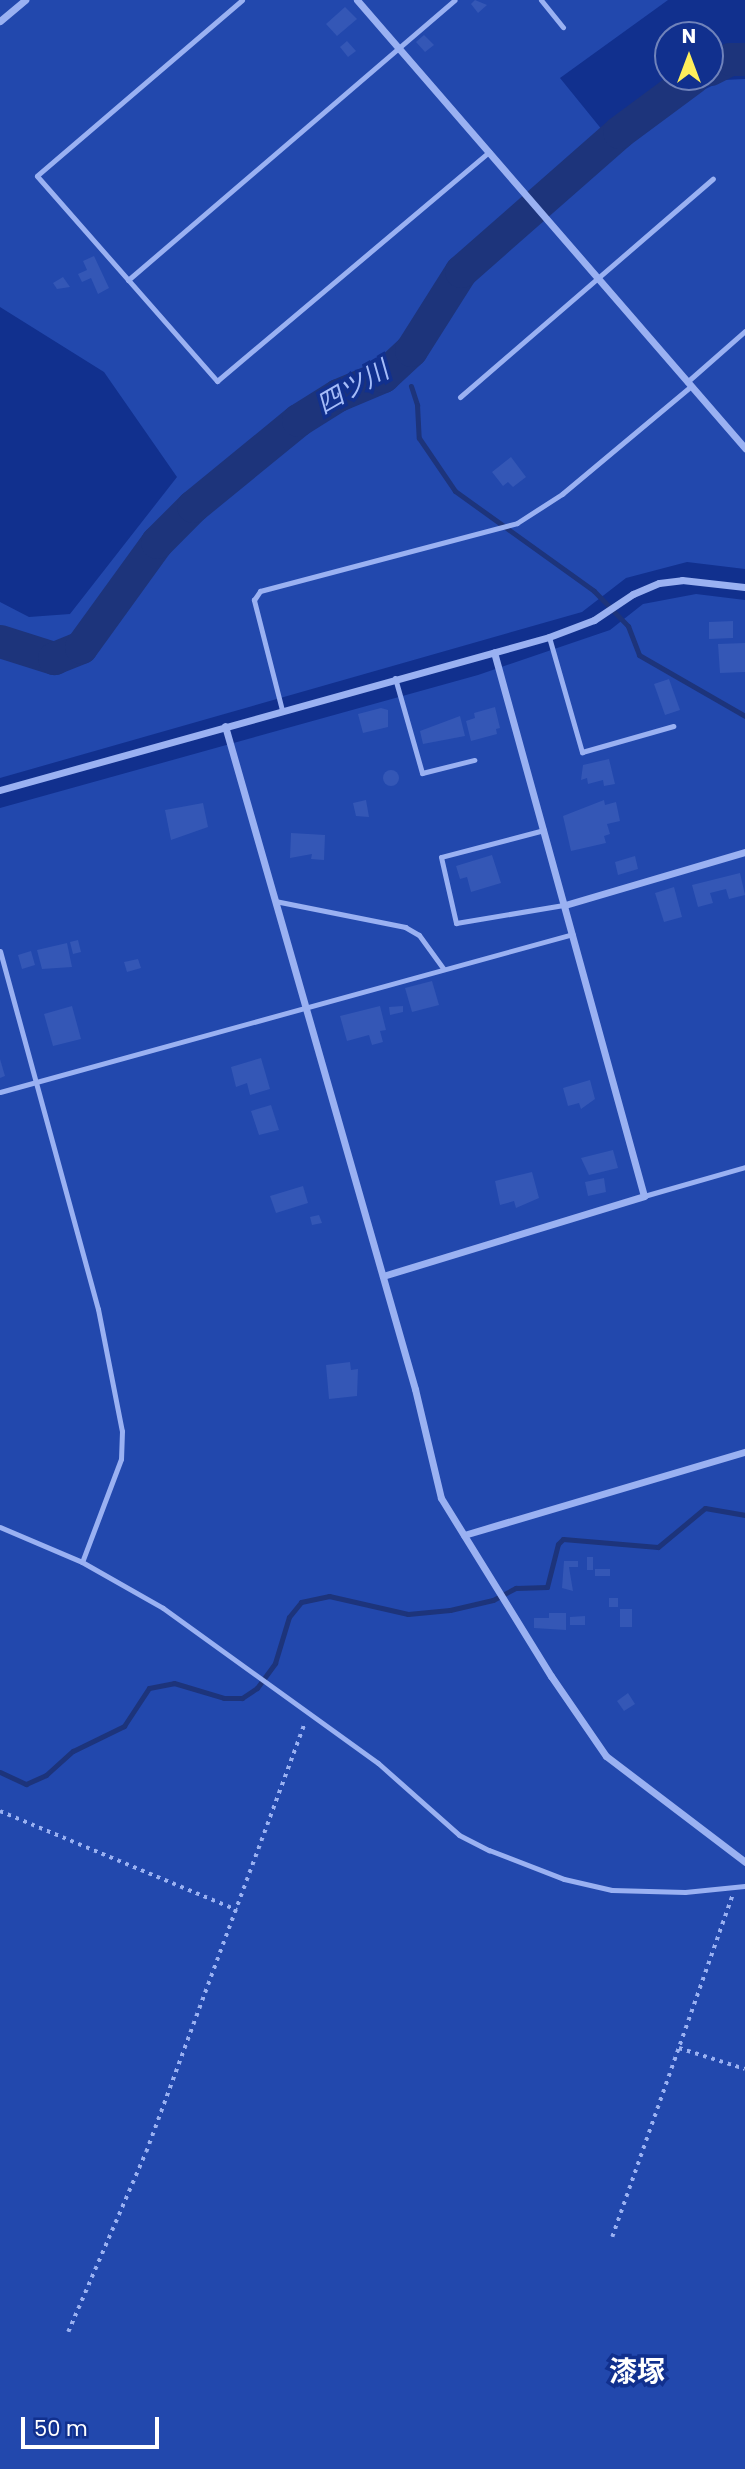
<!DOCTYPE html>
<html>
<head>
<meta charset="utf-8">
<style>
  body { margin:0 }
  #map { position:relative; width:745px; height:2469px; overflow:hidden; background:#11308e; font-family:Poppins,"Noto Sans JP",sans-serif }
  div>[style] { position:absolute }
  .green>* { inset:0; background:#2248ad }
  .stream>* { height:5px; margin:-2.5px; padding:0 2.5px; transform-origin:2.5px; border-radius:2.5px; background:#1d347b }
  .river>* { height:33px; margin:-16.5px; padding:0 16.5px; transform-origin:16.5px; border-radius:16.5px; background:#1d347b }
  .building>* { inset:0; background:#3457b6 }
  .round { border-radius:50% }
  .path>* { height:3.5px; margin-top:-1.75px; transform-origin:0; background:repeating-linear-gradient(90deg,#9ab1f2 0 3.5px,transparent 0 8.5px) }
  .service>* { height:5px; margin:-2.5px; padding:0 2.5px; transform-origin:2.5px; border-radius:2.5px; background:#9ab1f2 }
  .minor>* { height:7px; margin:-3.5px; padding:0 3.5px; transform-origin:3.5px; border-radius:3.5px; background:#9ab1f2 }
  span { translate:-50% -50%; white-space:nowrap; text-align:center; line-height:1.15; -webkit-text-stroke:7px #11308e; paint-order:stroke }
  .water-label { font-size:26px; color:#a5bcf9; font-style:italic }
  .quarter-label { font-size:28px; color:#fff; font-weight:700 }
  .north { position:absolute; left:654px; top:21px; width:70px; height:70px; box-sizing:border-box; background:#11308e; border:2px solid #7083bb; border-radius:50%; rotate:0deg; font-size:19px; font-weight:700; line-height:28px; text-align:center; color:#fff }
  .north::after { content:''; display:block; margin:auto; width:24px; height:32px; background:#ffee5b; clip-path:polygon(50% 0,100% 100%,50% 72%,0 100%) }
  .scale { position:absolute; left:21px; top:2417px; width:138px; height:32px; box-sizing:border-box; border:4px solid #fff; border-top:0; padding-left:9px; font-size:21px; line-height:24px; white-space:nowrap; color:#fff; -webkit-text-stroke:5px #11308e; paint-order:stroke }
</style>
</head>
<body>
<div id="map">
  <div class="green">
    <div style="clip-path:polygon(0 0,668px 0,560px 78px,620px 152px,687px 98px,724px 80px,745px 79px,745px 569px,687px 562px,626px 578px,582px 612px,0 778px,0 602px,29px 617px,70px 614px,177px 477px,104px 372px,0 307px)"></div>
    <div style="clip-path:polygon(696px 594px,745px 600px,745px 2469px,0 2469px,0 808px,478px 675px,610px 630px,643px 604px)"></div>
  </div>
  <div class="stream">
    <div style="left:411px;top:386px;width:20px;rotate:72deg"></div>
    <div style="left:417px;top:405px;width:33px;rotate:87deg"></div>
    <div style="left:419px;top:438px;width:64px;rotate:55.8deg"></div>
    <div style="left:455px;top:491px;width:171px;rotate:35.7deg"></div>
    <div style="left:594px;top:591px;width:49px;rotate:45.8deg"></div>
    <div style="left:628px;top:626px;width:31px;rotate:69deg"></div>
    <div style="left:639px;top:655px;width:122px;rotate:29.9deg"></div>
    <div style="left:0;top:1772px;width:29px;rotate:25deg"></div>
    <div style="left:26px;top:1784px;width:22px;rotate:-24deg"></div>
    <div style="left:46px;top:1775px;width:36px;rotate:-42deg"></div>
    <div style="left:73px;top:1751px;width:57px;rotate:-26.1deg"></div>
    <div style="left:124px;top:1726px;width:45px;rotate:-56.7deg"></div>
    <div style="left:149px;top:1688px;width:25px;rotate:-11deg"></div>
    <div style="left:174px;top:1683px;width:52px;rotate:16.7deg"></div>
    <div style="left:224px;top:1698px;width:18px"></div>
    <div style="left:242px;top:1698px;width:18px;rotate:-34deg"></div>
    <div style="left:257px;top:1688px;width:31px;rotate:-54deg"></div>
    <div style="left:275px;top:1663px;width:48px;rotate:-73.1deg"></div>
    <div style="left:289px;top:1617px;width:19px;rotate:-51deg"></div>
    <div style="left:301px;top:1602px;width:29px;rotate:-12deg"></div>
    <div style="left:329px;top:1596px;width:81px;rotate:12.8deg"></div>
    <div style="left:408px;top:1614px;width:42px;rotate:-5.4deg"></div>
    <div style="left:450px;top:1610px;width:44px;rotate:-13.1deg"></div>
    <div style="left:493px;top:1600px;width:26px;rotate:-28deg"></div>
    <div style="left:516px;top:1588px;width:31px;rotate:-2deg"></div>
    <div style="left:547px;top:1587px;width:44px;rotate:-75.7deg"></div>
    <div style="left:558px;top:1544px;width:7px;rotate:-45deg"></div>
    <div style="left:563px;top:1539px;width:95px;rotate:4.8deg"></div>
    <div style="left:658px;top:1547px;width:61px;rotate:-39.7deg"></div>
    <div style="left:705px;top:1508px;width:41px;rotate:9.9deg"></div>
  </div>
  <div class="river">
    <div style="left:710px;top:69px;width:22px;rotate:-27deg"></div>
    <div style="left:730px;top:59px;width:15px"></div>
    <div style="left:0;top:641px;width:57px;rotate:17.5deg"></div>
    <div style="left:54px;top:658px;width:29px;rotate:-22deg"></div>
    <div style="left:81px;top:647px;width:130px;rotate:-54.1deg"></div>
    <div style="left:157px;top:542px;width:51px;rotate:-45deg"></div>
    <div style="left:193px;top:506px;width:136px;rotate:-39.3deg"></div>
    <div style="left:298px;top:420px;width:47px;rotate:-32deg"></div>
    <div style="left:338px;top:395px;width:49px;rotate:-22.9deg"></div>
    <div style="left:383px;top:376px;width:38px;rotate:-43deg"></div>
    <div style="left:411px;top:350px;width:93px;rotate:-57.7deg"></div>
    <div style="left:461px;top:271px;width:210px;rotate:-41.3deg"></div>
    <div style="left:619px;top:132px;width:92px;rotate:-36.6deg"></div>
  </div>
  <div class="building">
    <div style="clip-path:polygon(475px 0,487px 5px,478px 13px,471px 4px)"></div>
    <div style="clip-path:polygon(345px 7px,357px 19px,337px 36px,326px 24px)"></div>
    <div style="clip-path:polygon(424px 35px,434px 45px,425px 52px,416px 42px)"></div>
    <div style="clip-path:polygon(347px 41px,356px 51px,348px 57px,340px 47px)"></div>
    <div style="clip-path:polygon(94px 256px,109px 288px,98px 294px,91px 278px,82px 282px,78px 274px,87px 270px,83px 261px)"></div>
    <div style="clip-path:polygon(63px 277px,70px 287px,57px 289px,53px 283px)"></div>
    <div style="clip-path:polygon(511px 457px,526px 477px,513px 487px,508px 482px,503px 486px,492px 472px)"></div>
    <div style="clip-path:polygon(733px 621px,733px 638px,709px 639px,709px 622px)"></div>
    <div style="clip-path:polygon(745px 643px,745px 672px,720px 673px,718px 644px)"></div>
    <div style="clip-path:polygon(669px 679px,680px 710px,665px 715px,654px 684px)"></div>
    <div style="clip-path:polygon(495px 707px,500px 728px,496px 729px,497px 734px,471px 741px,466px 721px,475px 718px,474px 713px)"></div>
    <div style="clip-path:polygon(381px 708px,388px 710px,388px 727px,363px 733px,358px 714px)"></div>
    <div style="clip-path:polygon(460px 716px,465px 736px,423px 744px,420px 731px)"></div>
    <div style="clip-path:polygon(609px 759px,615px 784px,604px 786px,603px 780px,588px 784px,587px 778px,581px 780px,583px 765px)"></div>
    <div class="round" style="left:383px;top:770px;width:16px;height:16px"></div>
    <div style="clip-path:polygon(366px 800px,369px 817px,356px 816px,353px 803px)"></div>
    <div style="clip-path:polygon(604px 800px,605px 805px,616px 802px,620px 821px,607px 824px,610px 834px,604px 836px,606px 843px,571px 851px,563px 816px)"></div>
    <div style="clip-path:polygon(203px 803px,208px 827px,171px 840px,165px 810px)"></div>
    <div style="clip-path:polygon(291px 833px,325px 835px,324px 860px,311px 859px,312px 854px,290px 858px)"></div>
    <div style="clip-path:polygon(492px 855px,501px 883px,471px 892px,467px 877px,460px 879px,456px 866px)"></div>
    <div style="clip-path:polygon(635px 856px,638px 869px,618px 875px,615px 862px)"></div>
    <div style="clip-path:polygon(740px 873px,745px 895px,729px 899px,726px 889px,710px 893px,713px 903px,698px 907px,692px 885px)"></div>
    <div style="clip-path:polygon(674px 887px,682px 917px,664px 922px,655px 893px)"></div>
    <div style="clip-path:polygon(78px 940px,81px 952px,73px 954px,70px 942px)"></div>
    <div style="clip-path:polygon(67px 943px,72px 967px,42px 969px,37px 950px)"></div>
    <div style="clip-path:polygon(31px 951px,35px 965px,22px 969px,18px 955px)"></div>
    <div style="clip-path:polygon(138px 959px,141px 968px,127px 972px,124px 962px)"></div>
    <div style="clip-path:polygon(432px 981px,439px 1005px,412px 1012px,405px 988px)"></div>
    <div style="clip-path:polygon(72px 1006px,81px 1039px,53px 1046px,44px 1014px)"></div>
    <div style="clip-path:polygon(380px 1006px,386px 1030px,380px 1031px,383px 1042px,372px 1045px,369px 1035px,347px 1041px,340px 1016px)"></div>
    <div style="clip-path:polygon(403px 1006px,403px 1012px,390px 1015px,389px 1007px)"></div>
    <div style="clip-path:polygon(261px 1058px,270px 1089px,250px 1095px,247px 1083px,236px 1087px,231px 1067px)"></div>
    <div style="clip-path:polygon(0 1059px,5px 1076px,0 1078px)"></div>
    <div style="clip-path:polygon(590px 1080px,595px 1099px,581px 1109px,579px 1103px,568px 1106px,563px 1088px)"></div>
    <div style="clip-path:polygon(271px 1105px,279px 1130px,259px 1135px,251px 1111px)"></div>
    <div style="clip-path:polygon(613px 1150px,618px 1168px,589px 1175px,581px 1158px)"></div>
    <div style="clip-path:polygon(532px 1172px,539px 1198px,516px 1208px,514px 1201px,500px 1205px,495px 1181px)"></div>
    <div style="clip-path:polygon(604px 1178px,606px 1192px,588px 1196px,585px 1182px)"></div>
    <div style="clip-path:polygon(303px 1186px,308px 1203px,276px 1213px,270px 1196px)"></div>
    <div style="clip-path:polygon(319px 1215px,322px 1223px,312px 1225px,310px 1217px)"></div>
    <div style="clip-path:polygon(350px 1362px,351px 1370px,358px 1369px,357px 1396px,329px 1399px,326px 1365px)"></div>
    <div style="clip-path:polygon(587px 1557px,593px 1557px,593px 1570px,587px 1570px)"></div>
    <div style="clip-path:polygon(564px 1561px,578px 1561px,578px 1567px,569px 1567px,573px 1591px,562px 1588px)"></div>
    <div style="clip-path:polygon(595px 1569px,610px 1569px,610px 1576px,595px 1576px)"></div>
    <div style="clip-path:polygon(609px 1598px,618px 1598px,618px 1607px,609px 1607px)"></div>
    <div style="clip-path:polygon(620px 1609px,632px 1609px,632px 1627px,620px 1627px)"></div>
    <div style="clip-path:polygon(549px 1613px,566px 1613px,566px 1630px,534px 1628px,534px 1618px,549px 1618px)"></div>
    <div style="clip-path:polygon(585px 1616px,585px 1625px,570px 1625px,570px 1617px)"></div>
    <div style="clip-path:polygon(628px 1693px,635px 1704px,624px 1711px,617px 1701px)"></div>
  </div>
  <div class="path">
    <div style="left:0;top:1811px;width:257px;rotate:22.7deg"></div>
    <div style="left:679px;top:2048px;width:69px;rotate:17.7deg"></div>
    <div style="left:612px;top:2237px;width:361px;rotate:-70.6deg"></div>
    <div style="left:68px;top:2332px;width:196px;rotate:-66.6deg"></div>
    <div style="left:146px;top:2152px;width:458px;rotate:-69.7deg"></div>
  </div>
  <div class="service">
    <div style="left:242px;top:0;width:270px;rotate:139.4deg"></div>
    <div style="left:37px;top:176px;width:273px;rotate:48.7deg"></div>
    <div style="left:217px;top:381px;width:356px;rotate:-40.1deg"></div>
    <div style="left:541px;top:0;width:35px;rotate:51deg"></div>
    <div style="left:128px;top:280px;width:430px;rotate:-40.6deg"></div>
    <div style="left:687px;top:382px;width:77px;rotate:-41.3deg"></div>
    <div style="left:460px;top:397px;width:334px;rotate:-40.8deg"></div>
    <div style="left:549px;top:637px;width:120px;rotate:74deg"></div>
    <div style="left:582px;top:752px;width:95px;rotate:-15.9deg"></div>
    <div style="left:395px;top:678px;width:99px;rotate:74.1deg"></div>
    <div style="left:422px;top:773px;width:54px;rotate:-14deg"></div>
    <div style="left:282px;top:710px;width:114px;rotate:-104.3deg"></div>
    <div style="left:254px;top:600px;width:11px;rotate:-56deg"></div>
    <div style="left:260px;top:591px;width:266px;rotate:-14.8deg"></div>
    <div style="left:517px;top:523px;width:54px;rotate:-32.8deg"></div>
    <div style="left:562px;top:494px;width:168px;rotate:-39.9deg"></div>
    <div style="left:544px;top:830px;width:106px;rotate:165.3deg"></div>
    <div style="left:441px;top:857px;width:68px;rotate:77.2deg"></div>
    <div style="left:456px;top:923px;width:109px;rotate:-9.5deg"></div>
    <div style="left:275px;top:901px;width:133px;rotate:11.3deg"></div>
    <div style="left:405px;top:927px;width:16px;rotate:30deg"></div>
    <div style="left:419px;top:935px;width:41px;rotate:54deg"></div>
    <div style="left:0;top:951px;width:371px;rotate:74.7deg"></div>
    <div style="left:98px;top:1309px;width:124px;rotate:78.9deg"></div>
    <div style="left:122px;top:1431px;width:28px;rotate:92deg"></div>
    <div style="left:121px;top:1459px;width:110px;rotate:110.7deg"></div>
    <div style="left:0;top:1092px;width:594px;rotate:-15.42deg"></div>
    <div style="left:644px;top:1196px;width:105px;rotate:-16deg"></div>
    <div style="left:0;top:1527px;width:89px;rotate:23.1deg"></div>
    <div style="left:82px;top:1562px;width:93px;rotate:29.6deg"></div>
    <div style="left:163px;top:1608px;width:265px;rotate:35.8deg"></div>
    <div style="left:378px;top:1763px;width:108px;rotate:41.6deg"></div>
    <div style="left:459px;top:1835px;width:34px;rotate:27deg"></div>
    <div style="left:489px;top:1850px;width:80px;rotate:21.1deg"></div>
    <div style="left:564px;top:1879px;width:49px;rotate:12.9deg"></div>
    <div style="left:612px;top:1890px;width:73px;rotate:1.6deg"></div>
    <div style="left:685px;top:1892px;width:60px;rotate:-5.7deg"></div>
  </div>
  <div class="minor">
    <div style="left:357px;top:0;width:593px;rotate:49.11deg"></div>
    <div style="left:0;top:21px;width:33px;rotate:-40deg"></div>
    <div style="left:225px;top:726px;width:690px;rotate:74.01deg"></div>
    <div style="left:415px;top:1389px;width:112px;rotate:76.6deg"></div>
    <div style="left:441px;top:1498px;width:209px;rotate:58.3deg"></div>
    <div style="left:551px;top:1676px;width:97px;rotate:55.5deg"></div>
    <div style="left:606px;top:1756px;width:175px;rotate:37.3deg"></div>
    <div style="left:0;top:790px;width:570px;rotate:-15.57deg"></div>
    <div style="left:549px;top:637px;width:48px;rotate:-20.7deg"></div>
    <div style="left:594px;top:620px;width:47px;rotate:-33.7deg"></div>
    <div style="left:633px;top:594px;width:28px;rotate:-23deg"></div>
    <div style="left:659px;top:583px;width:23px;rotate:-7deg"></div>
    <div style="left:682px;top:580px;width:63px;rotate:6.3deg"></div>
    <div style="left:565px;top:905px;width:188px;rotate:-16.4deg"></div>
    <div style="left:383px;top:1276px;width:273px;rotate:-17deg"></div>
    <div style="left:644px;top:1196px;width:564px;rotate:-105.42deg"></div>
    <div style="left:464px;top:1535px;width:293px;rotate:-16.5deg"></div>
  </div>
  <div class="water-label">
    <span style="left:353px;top:388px;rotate:-30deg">四ツ川</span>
  </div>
  <div class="quarter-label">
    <span style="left:637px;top:2372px">漆塚</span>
  </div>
  <div class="north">N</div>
  <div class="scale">50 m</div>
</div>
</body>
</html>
